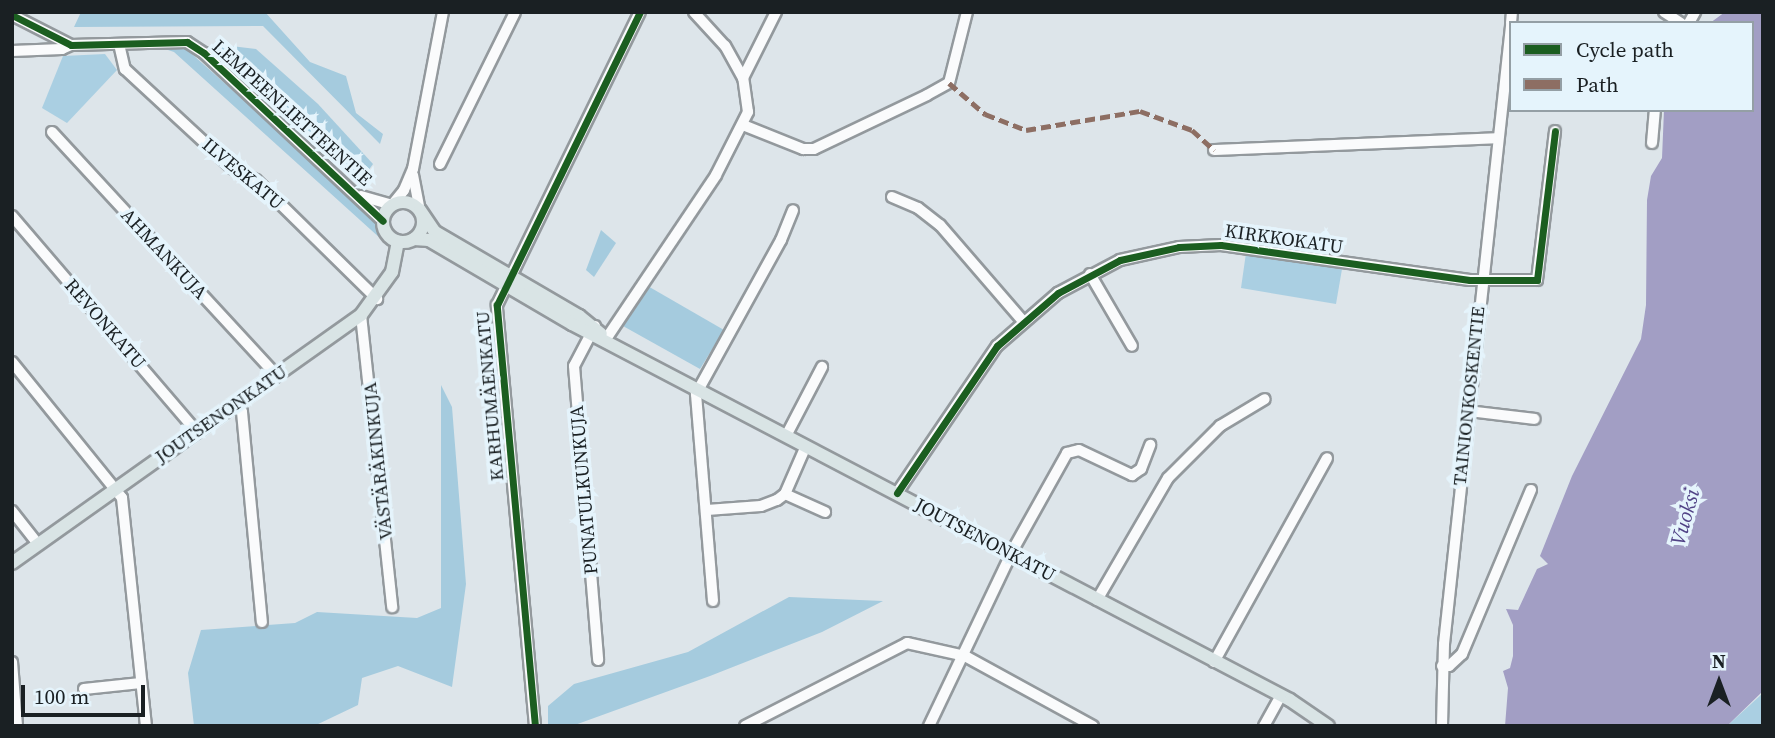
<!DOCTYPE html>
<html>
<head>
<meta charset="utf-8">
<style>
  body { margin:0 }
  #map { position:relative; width:1775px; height:738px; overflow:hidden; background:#dde5ea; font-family:"Source Serif 4",serif }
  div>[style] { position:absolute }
  .green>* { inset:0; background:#aacfe2 }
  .forest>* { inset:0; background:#a5cbde }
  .water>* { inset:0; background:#a29ec4 }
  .roads { filter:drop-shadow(2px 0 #93999d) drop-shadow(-2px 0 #93999d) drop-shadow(0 2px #93999d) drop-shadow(0 -2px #93999d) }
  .minor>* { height:10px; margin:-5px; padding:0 5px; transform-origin:5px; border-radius:5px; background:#fafbfc }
  .major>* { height:12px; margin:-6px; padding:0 6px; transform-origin:6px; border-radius:6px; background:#d9e4e5 }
  .major>.ring { margin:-6px; padding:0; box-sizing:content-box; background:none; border:12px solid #d9e4e5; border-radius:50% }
  .quiet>* { height:5px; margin-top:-2.5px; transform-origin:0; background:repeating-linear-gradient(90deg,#8d6e63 0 10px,transparent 0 15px) }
  .cycleway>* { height:7px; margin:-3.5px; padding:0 3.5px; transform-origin:3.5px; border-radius:3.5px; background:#1b5e20 }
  span { translate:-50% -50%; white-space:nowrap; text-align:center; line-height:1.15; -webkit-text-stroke:7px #e5f4fc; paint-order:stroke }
  .street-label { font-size:19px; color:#1a2023 }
  .water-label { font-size:21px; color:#514386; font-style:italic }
  .frame { position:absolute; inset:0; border:14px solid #1a2023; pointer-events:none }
  .legend { position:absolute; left:1509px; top:21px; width:245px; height:91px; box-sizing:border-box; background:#e5f4fc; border:2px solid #949fa5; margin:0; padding:9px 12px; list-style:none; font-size:21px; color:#1a2023 }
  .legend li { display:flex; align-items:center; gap:14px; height:35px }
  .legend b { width:35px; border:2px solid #949fa5 }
  .north { position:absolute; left:1684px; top:647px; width:70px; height:70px; -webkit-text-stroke:5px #e5f4fc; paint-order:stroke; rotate:0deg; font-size:19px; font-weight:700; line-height:28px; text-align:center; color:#1a2023 }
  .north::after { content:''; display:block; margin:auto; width:24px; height:32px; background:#1a2023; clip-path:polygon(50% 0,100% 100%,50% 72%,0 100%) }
  .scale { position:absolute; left:21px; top:685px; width:124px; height:32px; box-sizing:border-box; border:4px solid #1a2023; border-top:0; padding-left:9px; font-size:21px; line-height:24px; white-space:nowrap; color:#1a2023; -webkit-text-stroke:5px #e5f4fc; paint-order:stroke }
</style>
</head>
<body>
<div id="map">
  <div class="green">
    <div style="clip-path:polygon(105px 54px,117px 70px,67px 123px,42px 108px,63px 56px)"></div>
    <div style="clip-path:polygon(1246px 253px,1342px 269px,1336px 304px,1241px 288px)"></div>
    <div style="clip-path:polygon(1763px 693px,1763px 726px,1727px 726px)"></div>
  </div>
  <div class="forest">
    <div style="clip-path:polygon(81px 12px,265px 12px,310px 62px,346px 76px,356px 113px,383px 134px,380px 144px,263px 26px,74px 27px)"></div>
    <div style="clip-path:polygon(183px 46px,360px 204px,376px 223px,381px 239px,174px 52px,165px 49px)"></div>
    <div style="clip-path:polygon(231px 46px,256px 49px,318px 104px,373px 164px,363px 178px,297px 128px,216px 48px)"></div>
    <div style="clip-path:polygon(601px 230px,616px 243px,594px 277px,586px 270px)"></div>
    <div style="clip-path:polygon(646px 285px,724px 330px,700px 369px,623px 326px)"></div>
    <div style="clip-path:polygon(441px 385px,452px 407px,466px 584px,452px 687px,398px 666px,362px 678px,358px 705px,314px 726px,194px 726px,188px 673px,201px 630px,295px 623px,317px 612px,417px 618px,441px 608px)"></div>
    <div style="clip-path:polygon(789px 597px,883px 601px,822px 632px,710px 676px,572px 726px,548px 726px,548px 706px,574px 684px,688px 652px)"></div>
  </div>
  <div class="water">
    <div style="clip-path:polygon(1725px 12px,1763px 12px,1763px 691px,1727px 726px,1505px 726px,1508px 688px,1503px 671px,1510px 668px,1513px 656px,1513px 625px,1506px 609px,1518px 610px,1537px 569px,1548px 564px,1540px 556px,1572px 476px,1641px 339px,1646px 305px,1647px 200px,1651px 176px,1662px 158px,1664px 110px,1752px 110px,1752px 23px,1710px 23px)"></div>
  </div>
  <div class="roads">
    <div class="minor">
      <div style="left:1664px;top:12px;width:20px;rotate:33deg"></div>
      <div style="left:12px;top:15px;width:66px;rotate:27deg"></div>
      <div style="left:71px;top:45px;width:116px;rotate:-1.5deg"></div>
      <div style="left:187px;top:42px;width:20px;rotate:33deg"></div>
      <div style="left:204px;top:53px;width:245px;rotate:43.2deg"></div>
      <div style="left:1511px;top:23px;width:11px;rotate:-85deg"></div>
      <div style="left:1689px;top:23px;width:13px;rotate:-61deg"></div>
      <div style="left:119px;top:44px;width:26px;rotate:77deg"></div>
      <div style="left:125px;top:69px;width:146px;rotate:42.8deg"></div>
      <div style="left:232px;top:168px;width:27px;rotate:27deg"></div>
      <div style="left:256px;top:180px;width:170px;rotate:44.5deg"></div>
      <div style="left:12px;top:51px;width:50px;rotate:-2.3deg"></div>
      <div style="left:62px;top:49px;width:10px;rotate:-24deg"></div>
      <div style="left:743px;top:78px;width:74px;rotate:-63.4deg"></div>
      <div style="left:743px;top:125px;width:65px;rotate:21.8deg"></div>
      <div style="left:803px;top:149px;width:11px"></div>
      <div style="left:814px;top:149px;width:125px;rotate:-25.5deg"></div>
      <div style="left:927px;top:95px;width:25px;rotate:-29deg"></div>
      <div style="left:949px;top:83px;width:73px;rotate:-75.8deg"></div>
      <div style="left:52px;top:132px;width:330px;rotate:47.3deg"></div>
      <div style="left:1652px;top:143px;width:33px;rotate:-85deg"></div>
      <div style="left:1214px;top:150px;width:283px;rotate:-2.4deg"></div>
      <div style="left:440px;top:164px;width:169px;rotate:-63.7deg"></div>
      <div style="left:413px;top:175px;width:36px;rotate:79deg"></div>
      <div style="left:361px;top:196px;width:32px;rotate:16deg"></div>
      <div style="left:392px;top:205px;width:19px;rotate:-51deg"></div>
      <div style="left:404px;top:190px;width:23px;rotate:-67deg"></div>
      <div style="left:413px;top:169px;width:160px;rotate:-79.2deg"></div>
      <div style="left:892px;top:197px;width:28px;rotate:23deg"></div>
      <div style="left:918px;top:208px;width:28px;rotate:38deg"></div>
      <div style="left:940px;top:225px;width:127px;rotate:49.2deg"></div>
      <div style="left:12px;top:216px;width:284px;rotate:49.4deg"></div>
      <div style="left:1090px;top:274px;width:83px;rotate:59.7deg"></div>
      <div style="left:361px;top:315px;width:294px;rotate:83.9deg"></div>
      <div style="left:595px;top:326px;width:45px;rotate:117.7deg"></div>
      <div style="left:574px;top:366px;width:295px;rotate:85.3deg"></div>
      <div style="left:606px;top:339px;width:197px;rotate:-56.1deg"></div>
      <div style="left:716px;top:175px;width:71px;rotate:-63.1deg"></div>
      <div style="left:748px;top:112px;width:34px;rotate:-98deg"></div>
      <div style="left:743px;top:78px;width:37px;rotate:-119deg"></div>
      <div style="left:725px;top:46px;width:46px;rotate:-132.4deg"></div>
      <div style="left:12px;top:362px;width:175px;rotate:51deg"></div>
      <div style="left:122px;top:498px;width:229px;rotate:84deg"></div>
      <div style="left:236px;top:404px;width:10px;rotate:53deg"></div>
      <div style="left:242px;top:412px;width:211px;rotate:84.6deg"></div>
      <div style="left:1468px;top:411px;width:67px;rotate:6.8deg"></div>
      <div style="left:786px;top:436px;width:78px;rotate:-62.4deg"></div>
      <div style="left:897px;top:493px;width:178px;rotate:-55.8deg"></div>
      <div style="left:997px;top:346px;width:81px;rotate:-41deg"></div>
      <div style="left:1058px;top:293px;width:70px;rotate:-28deg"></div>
      <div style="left:1120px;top:260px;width:60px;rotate:-12.4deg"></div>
      <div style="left:1179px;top:247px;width:42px;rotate:-2.7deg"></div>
      <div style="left:1221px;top:245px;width:251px;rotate:8deg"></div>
      <div style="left:1470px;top:280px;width:67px"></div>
      <div style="left:1537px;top:280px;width:150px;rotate:-83.1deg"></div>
      <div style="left:785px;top:494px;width:44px;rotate:24.2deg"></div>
      <div style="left:707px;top:510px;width:54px;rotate:-4.2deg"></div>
      <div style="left:761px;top:506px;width:17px;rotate:-21deg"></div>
      <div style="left:777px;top:500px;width:10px;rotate:-37deg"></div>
      <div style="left:785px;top:494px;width:52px;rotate:-66.4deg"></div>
      <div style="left:12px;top:511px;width:42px;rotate:51.8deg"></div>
      <div style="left:1097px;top:600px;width:141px;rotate:-59.8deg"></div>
      <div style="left:1168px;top:478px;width:74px;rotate:-45deg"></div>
      <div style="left:1220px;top:426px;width:52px;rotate:-31deg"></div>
      <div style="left:713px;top:601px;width:208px;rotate:-94.7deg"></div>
      <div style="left:696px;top:394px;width:176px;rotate:-61.1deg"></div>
      <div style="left:781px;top:240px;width:32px;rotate:-68deg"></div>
      <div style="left:12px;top:662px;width:64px;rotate:85.5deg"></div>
      <div style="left:1214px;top:662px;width:233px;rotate:-61deg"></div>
      <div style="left:1442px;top:666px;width:7px"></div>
      <div style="left:1449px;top:666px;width:18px;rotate:-43deg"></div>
      <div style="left:1462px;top:654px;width:178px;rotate:-67.2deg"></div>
      <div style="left:84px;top:689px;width:57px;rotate:-6deg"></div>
      <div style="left:535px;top:726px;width:423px;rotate:-95.2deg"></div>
      <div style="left:497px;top:305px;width:326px;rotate:-64deg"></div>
      <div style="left:745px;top:726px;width:182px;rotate:-27.1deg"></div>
      <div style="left:907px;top:643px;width:59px;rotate:12.6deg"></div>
      <div style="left:965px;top:656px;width:146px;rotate:28.7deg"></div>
      <div style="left:929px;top:726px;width:197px;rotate:-64.5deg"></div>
      <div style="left:1014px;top:548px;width:109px;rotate:-60.8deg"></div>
      <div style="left:1067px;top:453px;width:12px;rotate:-14deg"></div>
      <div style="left:1079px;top:450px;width:59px;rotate:25.3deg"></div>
      <div style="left:1132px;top:475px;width:11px;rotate:-34deg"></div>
      <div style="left:1141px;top:469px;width:26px;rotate:-69deg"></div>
      <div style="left:1264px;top:726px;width:35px;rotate:-61deg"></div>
      <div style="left:1442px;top:726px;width:82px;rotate:-88.6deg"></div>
      <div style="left:1444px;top:644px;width:622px;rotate:-83.81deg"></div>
    </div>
    <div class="major">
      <div class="ring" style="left:383px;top:202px;width:28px;height:28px"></div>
      <div style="left:420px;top:210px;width:27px;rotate:56deg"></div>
      <div style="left:435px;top:232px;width:167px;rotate:30.3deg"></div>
      <div style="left:579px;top:316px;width:28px;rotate:39deg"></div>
      <div style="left:414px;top:239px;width:15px;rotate:4deg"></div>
      <div style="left:429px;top:240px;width:166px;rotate:30.4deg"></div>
      <div style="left:572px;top:324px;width:810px;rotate:27.64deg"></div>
      <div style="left:1290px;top:700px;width:46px;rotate:34.4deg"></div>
      <div style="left:12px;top:563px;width:428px;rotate:-35.4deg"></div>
      <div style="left:361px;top:315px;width:53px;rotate:-54.2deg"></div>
      <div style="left:392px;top:272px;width:31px;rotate:-79deg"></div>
    </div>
  </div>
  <div class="quiet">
    <div style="left:949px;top:83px;width:48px;rotate:40.7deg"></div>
    <div style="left:985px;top:114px;width:44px;rotate:21.3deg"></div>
    <div style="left:1026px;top:130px;width:116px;rotate:-9.5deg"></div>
    <div style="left:1140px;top:111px;width:55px;rotate:20.1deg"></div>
    <div style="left:1192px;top:130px;width:30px;rotate:42deg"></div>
  </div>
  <div class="cycleway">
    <div style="left:12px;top:15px;width:66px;rotate:27deg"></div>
    <div style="left:71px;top:45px;width:116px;rotate:-1.5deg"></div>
    <div style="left:187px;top:42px;width:20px;rotate:33deg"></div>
    <div style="left:204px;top:53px;width:245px;rotate:43.2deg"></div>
    <div style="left:897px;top:493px;width:178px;rotate:-55.8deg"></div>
    <div style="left:997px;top:346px;width:81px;rotate:-41deg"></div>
    <div style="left:1058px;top:293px;width:70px;rotate:-28deg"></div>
    <div style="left:1120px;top:260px;width:60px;rotate:-12.4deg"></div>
    <div style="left:1179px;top:247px;width:42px;rotate:-2.7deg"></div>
    <div style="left:1221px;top:245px;width:251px;rotate:8deg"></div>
    <div style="left:1470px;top:280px;width:67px"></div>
    <div style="left:1537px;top:280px;width:150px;rotate:-83.1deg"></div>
    <div style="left:535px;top:726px;width:423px;rotate:-95.2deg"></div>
    <div style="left:497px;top:305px;width:326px;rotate:-64deg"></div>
  </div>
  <div class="street-label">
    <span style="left:292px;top:113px;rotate:42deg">LEMPEENLIETTEENTIE</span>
    <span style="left:243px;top:174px;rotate:40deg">ILVESKATU</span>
    <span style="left:1284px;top:239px;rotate:8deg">KIRKKOKATU</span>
    <span style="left:164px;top:254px;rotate:47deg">AHMANKUJA</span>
    <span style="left:105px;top:324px;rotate:49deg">REVONKATU</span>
    <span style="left:490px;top:396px;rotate:-95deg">KARHUMÄENKATU</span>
    <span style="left:1469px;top:396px;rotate:-84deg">TAINIONKOSKENTIE</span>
    <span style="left:221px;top:414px;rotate:-35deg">JOUTSENONKATU</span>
    <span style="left:378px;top:461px;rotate:-96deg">VÄSTÄRÄKINKUJA</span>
    <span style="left:584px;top:490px;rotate:-95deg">PUNATULKUNKUJA</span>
    <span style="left:985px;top:540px;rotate:28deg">JOUTSENONKATU</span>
  </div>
  <div class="water-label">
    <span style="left:1685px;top:517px;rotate:-74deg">Vuoksi</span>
  </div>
  <div class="frame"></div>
  <ul class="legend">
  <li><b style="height:9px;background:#1b5e20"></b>Cycle path</li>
  <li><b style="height:9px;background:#8d6e63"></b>Path</li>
  </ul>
  <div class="north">N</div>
  <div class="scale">100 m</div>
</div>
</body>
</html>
